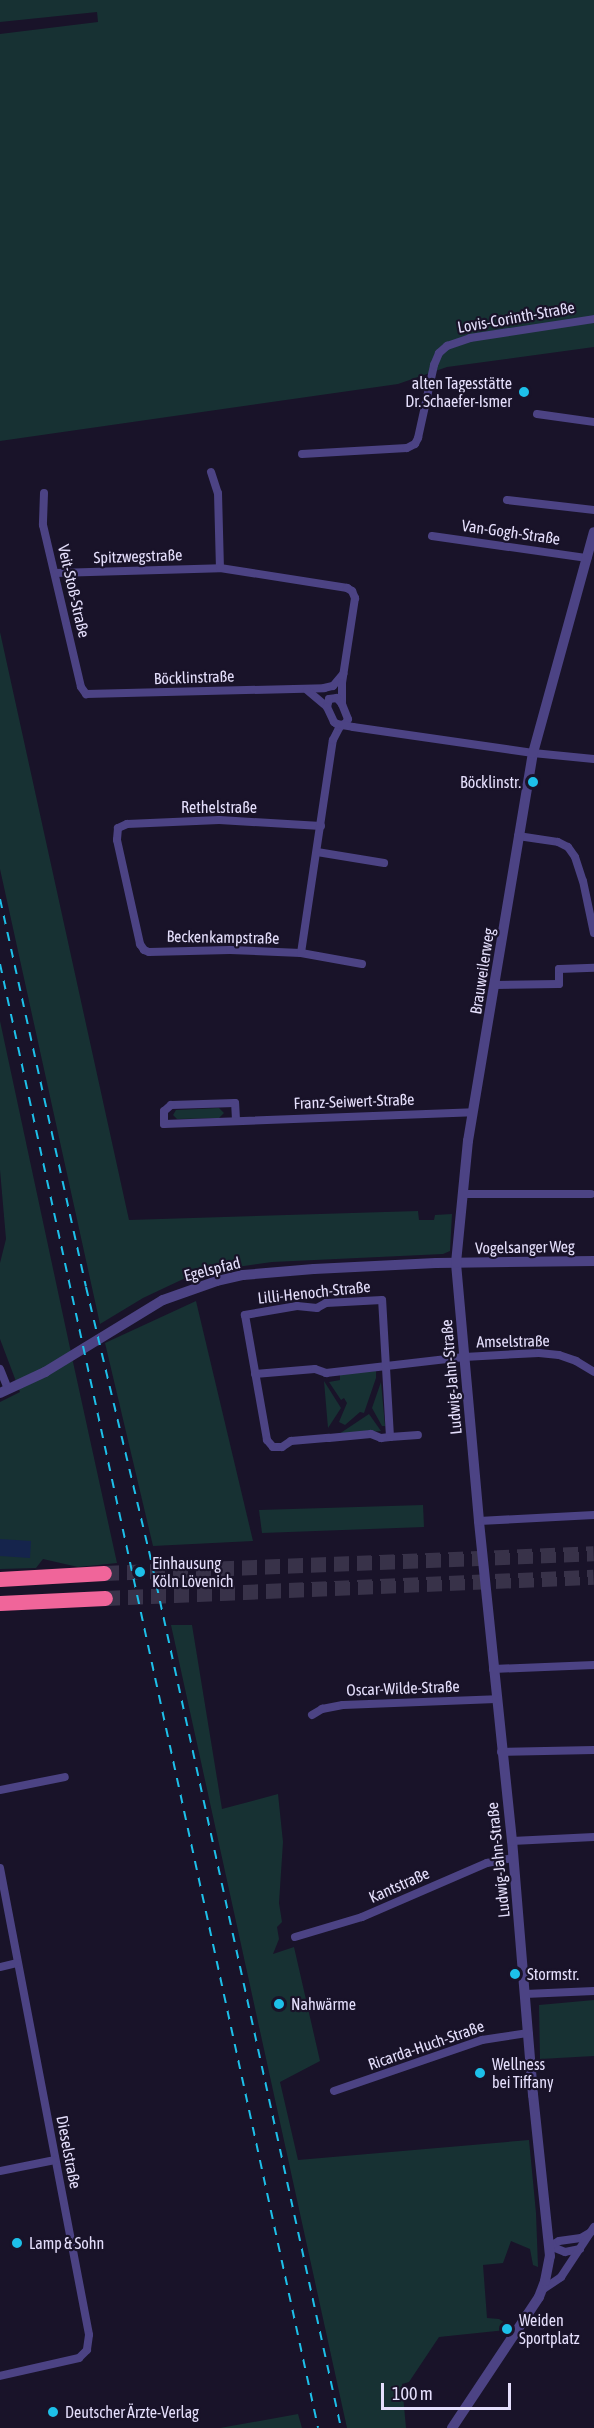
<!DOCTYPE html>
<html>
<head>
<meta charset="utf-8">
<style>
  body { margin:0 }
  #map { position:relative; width:594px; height:2428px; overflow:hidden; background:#191329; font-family:"Asap Condensed",sans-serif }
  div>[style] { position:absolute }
  .green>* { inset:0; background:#173133 }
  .water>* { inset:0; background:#15244c }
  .motorway-tunnel>* { height:15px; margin-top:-7.5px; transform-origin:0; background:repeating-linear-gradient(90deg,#383249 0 15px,transparent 0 23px) }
  .minor>* { height:8px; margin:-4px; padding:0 4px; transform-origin:4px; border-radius:4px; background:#4c4384 }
  .tertiary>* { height:10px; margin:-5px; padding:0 5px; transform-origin:5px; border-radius:5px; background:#4c4384 }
  .motorway>* { height:15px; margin:-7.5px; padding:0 7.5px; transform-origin:7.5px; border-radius:7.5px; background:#f0659a }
  .rail>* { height:2px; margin-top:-1px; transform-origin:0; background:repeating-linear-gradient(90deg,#1dc0e9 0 9px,transparent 0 17px) }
  .dots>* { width:16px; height:16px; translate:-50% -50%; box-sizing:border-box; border:3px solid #191329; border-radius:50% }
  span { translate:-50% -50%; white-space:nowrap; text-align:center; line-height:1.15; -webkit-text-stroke:4.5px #191329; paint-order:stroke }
  .street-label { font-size:16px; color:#e5dffc }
  .poi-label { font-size:16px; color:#e5dffc }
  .right { translate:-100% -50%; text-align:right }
  .left { translate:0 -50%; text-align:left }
  .scale { position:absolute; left:381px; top:2383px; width:130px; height:27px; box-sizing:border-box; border:3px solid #e5dffc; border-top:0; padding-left:8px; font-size:18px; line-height:21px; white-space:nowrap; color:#e5dffc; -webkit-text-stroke:4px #191329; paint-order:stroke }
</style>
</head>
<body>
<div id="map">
  <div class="green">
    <div style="clip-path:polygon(0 0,594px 0,594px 347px,447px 367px,398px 384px,0 441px,0 34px,98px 22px,97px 12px,0 22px)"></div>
    <div style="clip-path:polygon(0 632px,129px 1220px,418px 1211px,419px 1220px,434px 1220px,435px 1215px,452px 1214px,450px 1251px,443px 1254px,272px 1262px,196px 1273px,143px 1298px,100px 1324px,0 869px)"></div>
    <div style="clip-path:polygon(0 1021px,73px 1362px,117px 1563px,78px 1567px,43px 1559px,36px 1568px,0 1569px,0 1402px,20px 1392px,0 1339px,0 1263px,6px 1239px,0 1170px)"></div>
    <div style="clip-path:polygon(219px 1108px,224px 1113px,219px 1118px,177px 1119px,173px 1115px,176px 1110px)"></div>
    <div style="clip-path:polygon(196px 1301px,253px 1541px,153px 1546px,105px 1343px)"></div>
    <div style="clip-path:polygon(376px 1371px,376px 1378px,364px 1413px,360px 1412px,345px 1425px,339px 1422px,347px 1403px,344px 1398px,341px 1400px,329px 1382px,340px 1380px,340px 1374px)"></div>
    <div style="clip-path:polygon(324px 1381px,341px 1408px,328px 1428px)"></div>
    <div style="clip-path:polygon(381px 1382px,385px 1426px,382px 1426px,372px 1408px)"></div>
    <div style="clip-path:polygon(369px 1414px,381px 1431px,339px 1435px,339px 1434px)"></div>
    <div style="clip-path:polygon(423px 1505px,424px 1527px,262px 1533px,259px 1510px)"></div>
    <div style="clip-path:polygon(171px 1625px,192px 1625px,222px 1809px,278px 1794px,283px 1842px,279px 1903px,282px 1922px,277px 1927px,279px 1939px,273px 1954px,294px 1947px,320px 2061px,280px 2082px,298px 2160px,529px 2140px,536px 2213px,538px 2267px,533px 2265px,530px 2249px,511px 2241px,503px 2263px,483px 2265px,487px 2318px,499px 2319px,510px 2326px,506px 2330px,439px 2337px,409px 2382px,402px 2384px,406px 2428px,347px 2428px)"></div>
    <div style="clip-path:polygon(594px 2000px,594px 2056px,540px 2059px,539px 2005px)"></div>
    <div style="clip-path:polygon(298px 2414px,302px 2428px,220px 2428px)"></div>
  </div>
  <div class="water">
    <div style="clip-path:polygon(0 1539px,31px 1541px,30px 1558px,0 1556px)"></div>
  </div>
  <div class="motorway-tunnel">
    <div style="left:104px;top:1573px;width:490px;rotate:-2.3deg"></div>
    <div style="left:105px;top:1598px;width:489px;rotate:-2.5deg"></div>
  </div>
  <div class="minor">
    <div style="left:537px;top:414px;width:58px;rotate:8deg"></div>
    <div style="left:302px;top:454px;width:105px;rotate:-3.3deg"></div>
    <div style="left:407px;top:448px;width:9px;rotate:-27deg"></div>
    <div style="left:415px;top:444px;width:7px;rotate:-63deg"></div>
    <div style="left:418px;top:438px;width:75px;rotate:-77.6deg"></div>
    <div style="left:434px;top:365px;width:13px;rotate:-67deg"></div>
    <div style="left:439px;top:353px;width:11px;rotate:-41deg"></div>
    <div style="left:447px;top:346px;width:24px;rotate:-19deg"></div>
    <div style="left:470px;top:338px;width:125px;rotate:-8.7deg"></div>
    <div style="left:211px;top:472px;width:22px;rotate:72deg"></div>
    <div style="left:218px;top:493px;width:75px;rotate:88.5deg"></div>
    <div style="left:44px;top:493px;width:32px;rotate:92deg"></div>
    <div style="left:43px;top:525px;width:166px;rotate:76.8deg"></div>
    <div style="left:81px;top:687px;width:9px;rotate:54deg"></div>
    <div style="left:86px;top:694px;width:238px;rotate:-1.4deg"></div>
    <div style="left:324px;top:688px;width:9px;rotate:-13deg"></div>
    <div style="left:333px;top:686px;width:16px;rotate:-50deg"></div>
    <div style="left:507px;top:500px;width:88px;rotate:6.6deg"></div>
    <div style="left:432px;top:536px;width:157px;rotate:8.1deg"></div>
    <div style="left:56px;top:573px;width:164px;rotate:-1.7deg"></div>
    <div style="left:220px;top:568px;width:129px;rotate:8.9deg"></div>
    <div style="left:347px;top:588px;width:6px;rotate:31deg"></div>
    <div style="left:352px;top:591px;width:8px;rotate:67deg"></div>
    <div style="left:355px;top:598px;width:86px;rotate:98.7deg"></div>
    <div style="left:342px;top:683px;width:21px;rotate:90deg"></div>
    <div style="left:307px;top:690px;width:26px;rotate:40deg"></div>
    <div style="left:321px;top:826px;width:102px;rotate:-176.6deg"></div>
    <div style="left:219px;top:820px;width:92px;rotate:177.5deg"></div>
    <div style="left:127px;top:824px;width:10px;rotate:156deg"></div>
    <div style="left:118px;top:828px;width:12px;rotate:95deg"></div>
    <div style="left:117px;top:840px;width:107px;rotate:77.5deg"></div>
    <div style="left:140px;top:944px;width:7px;rotate:56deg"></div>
    <div style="left:144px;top:950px;width:5px;rotate:22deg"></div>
    <div style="left:149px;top:952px;width:81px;rotate:-1.4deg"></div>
    <div style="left:230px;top:950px;width:71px;rotate:2.4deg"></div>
    <div style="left:301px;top:953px;width:62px;rotate:10.2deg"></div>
    <div style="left:518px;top:836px;width:40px;rotate:8.5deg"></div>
    <div style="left:558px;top:842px;width:11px;rotate:27deg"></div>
    <div style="left:568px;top:847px;width:12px;rotate:55deg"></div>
    <div style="left:575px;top:857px;width:25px;rotate:72deg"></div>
    <div style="left:583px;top:881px;width:53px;rotate:78.1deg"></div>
    <div style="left:317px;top:852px;width:68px;rotate:9.3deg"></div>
    <div style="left:301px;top:953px;width:215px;rotate:-81.5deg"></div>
    <div style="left:333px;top:740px;width:13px;rotate:-63deg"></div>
    <div style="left:339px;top:728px;width:4px;rotate:-45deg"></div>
    <div style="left:342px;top:725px;width:4px;rotate:-27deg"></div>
    <div style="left:346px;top:723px;width:4px;rotate:-63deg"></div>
    <div style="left:348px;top:719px;width:16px;rotate:-112deg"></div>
    <div style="left:342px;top:704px;width:8px;rotate:-130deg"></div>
    <div style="left:337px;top:698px;width:8px;rotate:173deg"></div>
    <div style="left:329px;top:699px;width:8px;rotate:104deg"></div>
    <div style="left:327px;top:707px;width:17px;rotate:65deg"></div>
    <div style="left:334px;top:722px;width:4px;rotate:34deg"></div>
    <div style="left:337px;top:724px;width:5px;rotate:11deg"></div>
    <div style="left:342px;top:725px;width:11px;rotate:10deg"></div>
    <div style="left:353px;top:727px;width:182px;rotate:8.2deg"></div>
    <div style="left:533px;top:753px;width:61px;rotate:5.6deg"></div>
    <div style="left:495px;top:985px;width:64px;rotate:-0.9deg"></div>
    <div style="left:559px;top:984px;width:15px;rotate:-90deg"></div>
    <div style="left:559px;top:969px;width:35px;rotate:-2deg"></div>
    <div style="left:236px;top:1120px;width:17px;rotate:-93deg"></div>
    <div style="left:235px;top:1103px;width:64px;rotate:178.2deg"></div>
    <div style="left:171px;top:1105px;width:9px;rotate:139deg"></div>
    <div style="left:164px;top:1111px;width:13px;rotate:90deg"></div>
    <div style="left:164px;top:1124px;width:309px;rotate:-2.2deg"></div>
    <div style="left:462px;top:1194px;width:129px"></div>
    <div style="left:0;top:1369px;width:22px;rotate:68deg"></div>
    <div style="left:255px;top:1374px;width:60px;rotate:-4.8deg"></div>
    <div style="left:315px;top:1369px;width:12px;rotate:20deg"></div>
    <div style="left:326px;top:1373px;width:139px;rotate:-6.6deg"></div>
    <div style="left:464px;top:1357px;width:75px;rotate:-3.1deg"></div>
    <div style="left:539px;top:1353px;width:20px;rotate:6deg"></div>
    <div style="left:559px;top:1355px;width:18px;rotate:19deg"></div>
    <div style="left:576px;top:1361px;width:21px;rotate:31deg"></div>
    <div style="left:390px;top:1437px;width:137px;rotate:-93.3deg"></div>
    <div style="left:382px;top:1300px;width:56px;rotate:176.9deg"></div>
    <div style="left:326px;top:1303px;width:10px;rotate:151deg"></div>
    <div style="left:317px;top:1308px;width:20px;rotate:-174deg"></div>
    <div style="left:297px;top:1306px;width:53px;rotate:170.2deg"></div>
    <div style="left:245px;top:1315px;width:127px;rotate:80deg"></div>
    <div style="left:267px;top:1440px;width:9px;rotate:49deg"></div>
    <div style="left:273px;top:1447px;width:9px"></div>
    <div style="left:282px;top:1447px;width:11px;rotate:-34deg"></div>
    <div style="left:291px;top:1441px;width:38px;rotate:-5deg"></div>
    <div style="left:329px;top:1438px;width:42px;rotate:-5.4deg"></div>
    <div style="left:371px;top:1434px;width:11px;rotate:22deg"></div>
    <div style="left:381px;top:1438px;width:9px;rotate:-6deg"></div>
    <div style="left:390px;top:1437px;width:28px;rotate:-4deg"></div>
    <div style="left:479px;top:1521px;width:115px;rotate:-3deg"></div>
    <div style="left:493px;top:1669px;width:101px;rotate:-2.3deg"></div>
    <div style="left:312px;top:1715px;width:12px;rotate:-31deg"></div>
    <div style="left:322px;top:1709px;width:21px;rotate:-11deg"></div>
    <div style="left:343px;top:1705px;width:153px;rotate:-2.2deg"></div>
    <div style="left:501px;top:1752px;width:93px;rotate:-1.2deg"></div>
    <div style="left:0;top:1790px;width:66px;rotate:-11.3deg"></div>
    <div style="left:512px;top:1841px;width:82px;rotate:-2.8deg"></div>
    <div style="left:0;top:1868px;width:475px;rotate:79.2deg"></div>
    <div style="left:89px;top:2335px;width:15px;rotate:98deg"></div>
    <div style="left:87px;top:2350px;width:11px;rotate:135deg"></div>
    <div style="left:79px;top:2358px;width:81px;rotate:167.2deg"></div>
    <div style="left:295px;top:1937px;width:70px;rotate:-16.6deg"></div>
    <div style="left:362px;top:1917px;width:136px;rotate:-23.4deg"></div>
    <div style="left:487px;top:1863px;width:26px;rotate:-11deg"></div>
    <div style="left:0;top:1967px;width:18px;rotate:-13deg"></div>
    <div style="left:525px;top:1994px;width:69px;rotate:-2.5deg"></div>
    <div style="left:334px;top:2091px;width:157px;rotate:-19deg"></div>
    <div style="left:482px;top:2040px;width:47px;rotate:-8.7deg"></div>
    <div style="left:0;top:2171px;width:56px;rotate:-11.3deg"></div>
    <div style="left:580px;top:2249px;width:15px;rotate:169deg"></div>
    <div style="left:565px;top:2252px;width:16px;rotate:-158deg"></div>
    <div style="left:550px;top:2246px;width:10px;rotate:-29deg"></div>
    <div style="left:559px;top:2241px;width:22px;rotate:-8deg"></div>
    <div style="left:581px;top:2238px;width:12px;rotate:-31deg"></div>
    <div style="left:542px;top:2290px;width:23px;rotate:-34deg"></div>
    <div style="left:561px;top:2277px;width:60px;rotate:-56.6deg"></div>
  </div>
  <div class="tertiary">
    <div style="left:0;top:1393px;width:50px;rotate:-25deg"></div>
    <div style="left:45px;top:1372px;width:138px;rotate:-31.4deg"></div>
    <div style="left:163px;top:1300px;width:57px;rotate:-19.4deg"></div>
    <div style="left:217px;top:1281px;width:27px;rotate:-13deg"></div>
    <div style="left:243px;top:1275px;width:71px;rotate:-4.8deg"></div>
    <div style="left:314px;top:1269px;width:122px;rotate:-2.8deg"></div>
    <div style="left:436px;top:1263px;width:158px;rotate:-0.7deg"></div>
    <div style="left:452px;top:2428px;width:157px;rotate:-56.4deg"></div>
    <div style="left:539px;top:2297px;width:17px;rotate:-69deg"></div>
    <div style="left:545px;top:2281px;width:25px;rotate:-79deg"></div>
    <div style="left:550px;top:2256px;width:162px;rotate:-96deg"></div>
    <div style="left:533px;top:2095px;width:255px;rotate:-94.7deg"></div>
    <div style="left:512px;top:1841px;width:322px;rotate:-95.9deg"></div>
    <div style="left:479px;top:1521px;width:259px;rotate:-95.1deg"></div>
    <div style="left:456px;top:1263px;width:123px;rotate:-84.4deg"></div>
    <div style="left:468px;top:1141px;width:393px;rotate:-80.5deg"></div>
    <div style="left:533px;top:753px;width:229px;rotate:-74.6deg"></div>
  </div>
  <div class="motorway">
    <div style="left:0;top:1579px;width:104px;rotate:-3.3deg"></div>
    <div style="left:0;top:1603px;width:105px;rotate:-2.7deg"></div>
  </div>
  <div class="rail">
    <div style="left:0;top:899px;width:397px;rotate:77.5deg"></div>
    <div style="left:86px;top:1287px;width:271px;rotate:76.6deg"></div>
    <div style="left:149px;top:1551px;width:898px;rotate:77.65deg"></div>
    <div style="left:0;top:964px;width:1498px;rotate:77.74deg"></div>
  </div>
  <div class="dots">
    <div style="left:524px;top:392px;background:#1dc0e9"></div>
    <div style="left:533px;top:782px;background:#1dc0e9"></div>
    <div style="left:140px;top:1572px;background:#1dc0e9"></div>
    <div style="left:515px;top:1974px;background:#1dc0e9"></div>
    <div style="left:279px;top:2004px;background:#1dc0e9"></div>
    <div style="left:480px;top:2073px;background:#1dc0e9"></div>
    <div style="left:17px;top:2243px;background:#1dc0e9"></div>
    <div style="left:507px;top:2329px;background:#1dc0e9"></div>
    <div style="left:53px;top:2412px;background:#1dc0e9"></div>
  </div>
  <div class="street-label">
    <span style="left:516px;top:317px;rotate:-10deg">Lovis-Corinth-Straße</span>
    <span style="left:511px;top:532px;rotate:8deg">Van-Gogh-Straße</span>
    <span style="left:138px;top:556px;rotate:-2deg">Spitzwegstraße</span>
    <span style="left:74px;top:591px;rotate:77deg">Veit-Stoß-Straße</span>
    <span style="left:194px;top:677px;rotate:-2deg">Böcklinstraße</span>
    <span style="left:219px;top:807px">Rethelstraße</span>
    <span style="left:223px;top:937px;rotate:1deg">Beckenkampstraße</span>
    <span style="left:482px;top:971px;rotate:-81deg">Brauweilerweg</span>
    <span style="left:354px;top:1101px;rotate:-2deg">Franz-Seiwert-Straße</span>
    <span style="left:525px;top:1247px;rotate:-1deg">Vogelsanger Weg</span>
    <span style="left:212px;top:1269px;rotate:-14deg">Egelspfad</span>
    <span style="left:314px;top:1292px;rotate:-6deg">Lilli-Henoch-Straße</span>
    <span style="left:513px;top:1341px;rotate:-1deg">Amselstraße</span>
    <span style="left:451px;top:1377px;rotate:-95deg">Ludwig-Jahn-Straße</span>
    <span style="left:403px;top:1688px;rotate:-2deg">Oscar-Wilde-Straße</span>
    <span style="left:498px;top:1860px;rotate:-96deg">Ludwig-Jahn-Straße</span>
    <span style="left:399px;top:1885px;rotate:-24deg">Kantstraße</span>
    <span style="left:426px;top:2045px;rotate:-19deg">Ricarda-Huch-Straße</span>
    <span style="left:69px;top:2152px;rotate:79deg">Dieselstraße</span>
  </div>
  <div class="poi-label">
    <span class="right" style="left:512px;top:392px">alten Tagesstätte<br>Dr. Schaefer-Ismer</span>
    <span class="right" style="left:521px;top:782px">Böcklinstr.</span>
    <span class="left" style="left:152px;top:1572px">Einhausung<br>Köln Lövenich</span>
    <span class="left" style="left:527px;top:1974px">Stormstr.</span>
    <span class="left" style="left:291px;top:2004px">Nahwärme</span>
    <span class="left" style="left:492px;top:2073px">Wellness<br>bei Tiffany</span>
    <span class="left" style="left:29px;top:2243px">Lamp &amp; Sohn</span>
    <span class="left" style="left:519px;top:2329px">Weiden<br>Sportplatz</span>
    <span class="left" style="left:65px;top:2412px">Deutscher Ärzte-Verlag</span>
  </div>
  <div class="scale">100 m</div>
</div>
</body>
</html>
